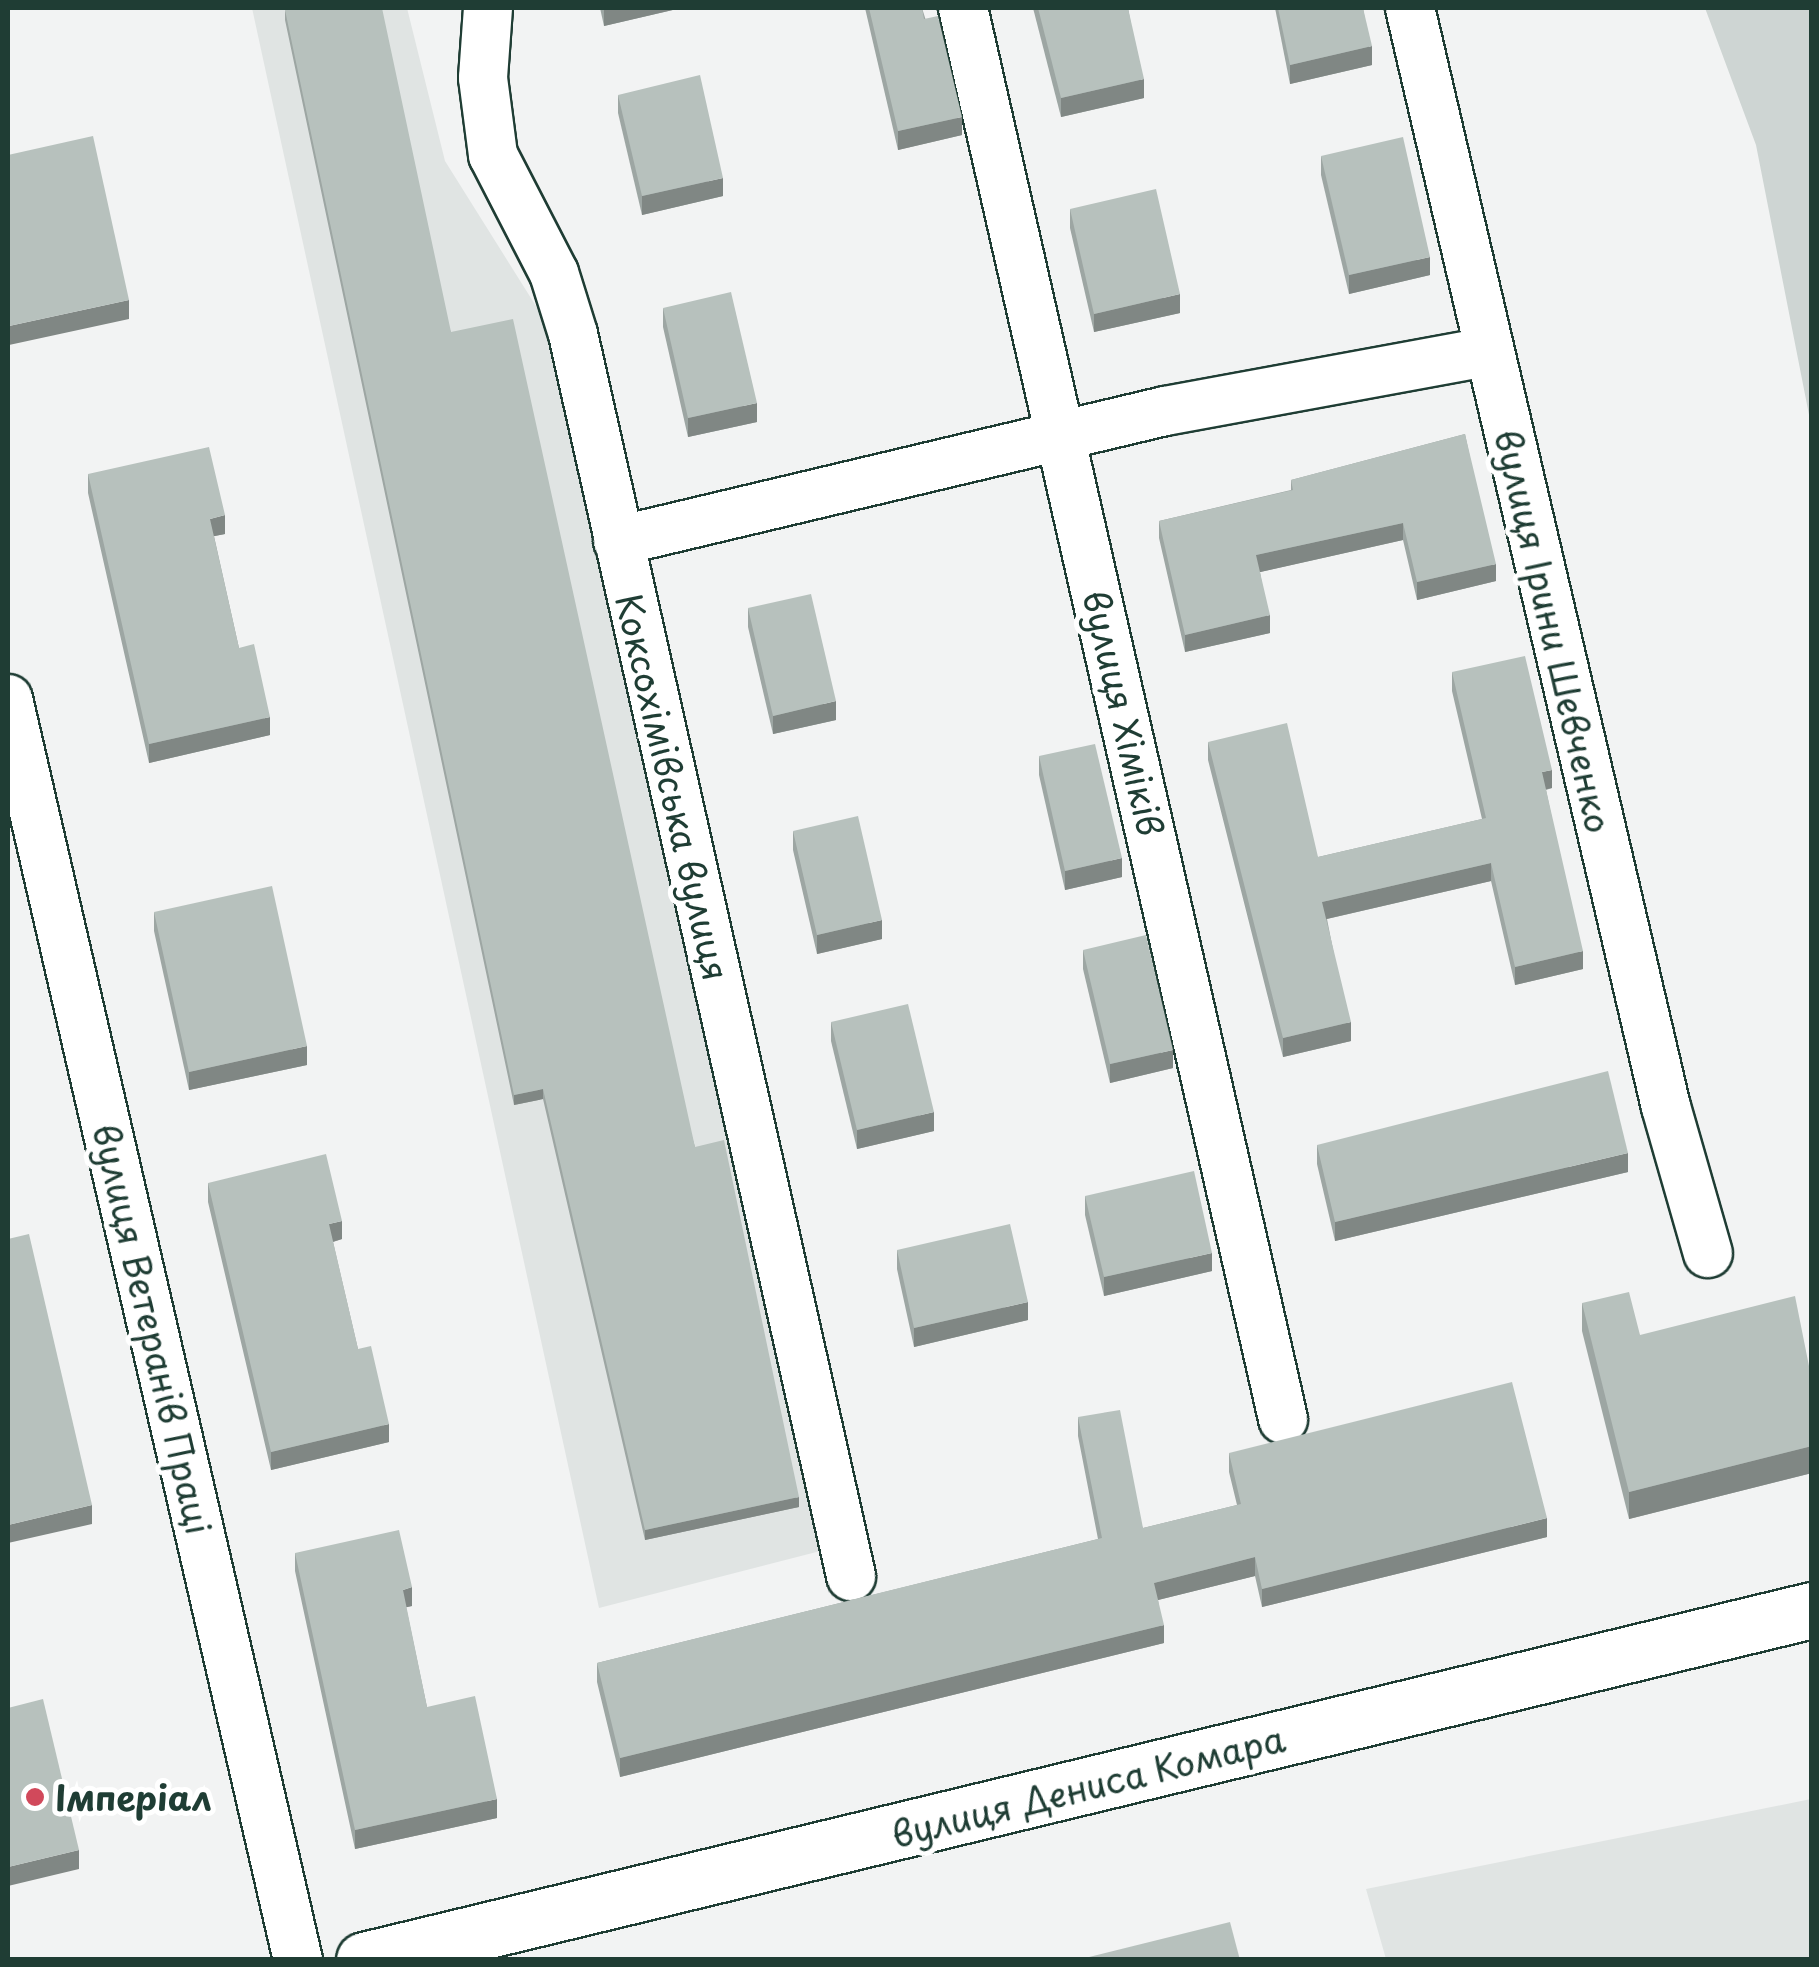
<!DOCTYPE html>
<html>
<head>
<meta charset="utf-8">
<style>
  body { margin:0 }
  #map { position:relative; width:1819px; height:1967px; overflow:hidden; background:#f2f3f3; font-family:"Playpen Sans",sans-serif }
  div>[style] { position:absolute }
  .built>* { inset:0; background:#e0e4e3 }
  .green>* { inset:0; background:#ced5d3 }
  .roads { filter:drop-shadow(2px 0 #1f3d34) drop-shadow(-2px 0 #1f3d34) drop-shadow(0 2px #1f3d34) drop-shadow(0 -2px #1f3d34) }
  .minor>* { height:48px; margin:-24px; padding:0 24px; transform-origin:24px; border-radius:24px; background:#fff }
  .tertiary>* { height:55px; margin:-27.5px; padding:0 27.5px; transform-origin:27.5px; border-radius:27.5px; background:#fff }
  .wall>* { inset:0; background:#9da6a3 }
  .shaded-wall>* { inset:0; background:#808784 }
  .building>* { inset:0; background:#b7c1bd }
  .dots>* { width:28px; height:28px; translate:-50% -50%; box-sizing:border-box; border:5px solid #fff; border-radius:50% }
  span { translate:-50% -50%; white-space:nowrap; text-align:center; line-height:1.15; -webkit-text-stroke:10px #fff; paint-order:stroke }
  .street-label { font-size:35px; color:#1f3d34 }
  .poi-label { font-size:35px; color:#1f3d34; font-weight:700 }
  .left { translate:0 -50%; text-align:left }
  .frame { position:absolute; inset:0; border:10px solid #1f3d34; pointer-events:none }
</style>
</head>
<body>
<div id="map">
  <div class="built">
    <div style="clip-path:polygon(252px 8px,407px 8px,445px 161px,556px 338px,832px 1548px,599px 1608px)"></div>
    <div style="clip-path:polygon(1811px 1799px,1811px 1959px,1386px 1959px,1366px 1889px)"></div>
  </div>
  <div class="green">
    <div style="clip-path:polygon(1705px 8px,1811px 8px,1811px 425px,1756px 145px)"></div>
  </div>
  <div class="roads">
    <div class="minor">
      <div style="left:488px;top:8px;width:70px;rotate:94.1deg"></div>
      <div style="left:483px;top:78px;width:78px;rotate:82.6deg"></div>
      <div style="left:493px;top:155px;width:133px;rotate:62.7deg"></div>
      <div style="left:554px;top:273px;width:64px;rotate:72.7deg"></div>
      <div style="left:573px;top:334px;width:1273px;rotate:77.38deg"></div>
      <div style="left:963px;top:8px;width:1447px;rotate:77.22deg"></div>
      <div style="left:1410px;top:8px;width:1128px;rotate:76.89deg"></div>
      <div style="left:1666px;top:1107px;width:152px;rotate:74deg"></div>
      <div style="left:618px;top:541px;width:562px;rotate:-13.37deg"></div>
      <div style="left:1165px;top:411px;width:328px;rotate:-10.4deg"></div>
      <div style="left:8px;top:699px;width:1294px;rotate:77.05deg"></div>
    </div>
    <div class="tertiary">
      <div style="left:364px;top:1960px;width:1490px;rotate:-13.59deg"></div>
    </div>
  </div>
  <div class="wall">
    <div style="clip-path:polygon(600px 8px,677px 8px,677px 9px,604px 26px)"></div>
    <div style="clip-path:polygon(865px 8px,922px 8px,962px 135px,898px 150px)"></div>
    <div style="clip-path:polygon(1033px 8px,1128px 8px,1144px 98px,1061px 117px)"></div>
    <div style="clip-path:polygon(1275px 8px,1363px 8px,1372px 65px,1290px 84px)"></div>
    <div style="clip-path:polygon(285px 10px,451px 332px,695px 1147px,799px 1507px,645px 1540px,543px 1099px,514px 1105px,285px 20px)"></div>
    <div style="clip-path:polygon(618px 95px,723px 196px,642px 215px,618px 113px)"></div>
    <div style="clip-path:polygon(1321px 156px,1430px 275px,1349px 294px,1321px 175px)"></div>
    <div style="clip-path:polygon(1070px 209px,1180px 313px,1094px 332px,1070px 228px)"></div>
    <div style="clip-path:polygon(663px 308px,757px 422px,688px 437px,663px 327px)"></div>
    <div style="clip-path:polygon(1465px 434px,1496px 581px,1417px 600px,1403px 540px,1260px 572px,1270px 633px,1185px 652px,1159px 538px,1159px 521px,1291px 490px,1291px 480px)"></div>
    <div style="clip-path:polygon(88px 474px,225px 534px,214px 536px,239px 648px,270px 735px,149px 763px,88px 493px)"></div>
    <div style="clip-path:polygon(748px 608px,836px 720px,773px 734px,748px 627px)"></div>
    <div style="clip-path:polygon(1452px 672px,1552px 788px,1546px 790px,1583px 969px,1515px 985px,1491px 881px,1327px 919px,1351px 1041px,1283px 1057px,1208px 760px,1208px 742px,1318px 857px,1482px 819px,1452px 691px)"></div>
    <div style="clip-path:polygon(1039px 756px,1122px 877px,1065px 890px,1039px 775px)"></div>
    <div style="clip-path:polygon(793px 831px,882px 939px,817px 954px,793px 850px)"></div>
    <div style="clip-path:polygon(154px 912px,307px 1065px,189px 1090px,154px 931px)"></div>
    <div style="clip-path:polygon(1083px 950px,1173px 1068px,1110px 1083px,1083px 969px)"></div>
    <div style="clip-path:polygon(831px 1022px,934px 1131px,857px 1149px,831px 1041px)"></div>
    <div style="clip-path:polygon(1317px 1145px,1628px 1172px,1335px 1241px,1317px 1164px)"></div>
    <div style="clip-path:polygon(208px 1183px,342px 1239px,333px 1242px,358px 1349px,389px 1442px,271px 1470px,208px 1202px)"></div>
    <div style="clip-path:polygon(1085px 1196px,1212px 1271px,1104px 1296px,1085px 1215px)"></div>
    <div style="clip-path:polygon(897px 1250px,1028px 1320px,914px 1347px,897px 1269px)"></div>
    <div style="clip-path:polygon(1582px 1303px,1640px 1335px,1812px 1381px,1812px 1473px,1629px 1519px,1582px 1331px)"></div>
    <div style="clip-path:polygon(1078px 1417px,1143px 1528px,1237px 1505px,1229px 1472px,1229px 1453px,1547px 1537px,1262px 1607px,1255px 1576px,1158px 1600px,1164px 1643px,620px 1777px,597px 1682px,597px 1663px,1098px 1539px,1078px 1436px)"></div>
    <div style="clip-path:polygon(295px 1553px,412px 1606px,406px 1607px,427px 1707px,497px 1818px,355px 1849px,295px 1571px)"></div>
  </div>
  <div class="shaded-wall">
    <div style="clip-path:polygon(604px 8px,677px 8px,677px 9px,604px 26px)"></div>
    <div style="clip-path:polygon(1372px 46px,1372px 65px,1290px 84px,1290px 65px)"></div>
    <div style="clip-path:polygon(1144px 79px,1144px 98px,1061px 117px,1061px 98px)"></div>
    <div style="clip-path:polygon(962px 117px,962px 135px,898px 150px,898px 131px)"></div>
    <div style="clip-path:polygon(723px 178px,723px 196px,642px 215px,642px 196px)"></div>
    <div style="clip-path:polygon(1430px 257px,1430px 275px,1349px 294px,1349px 275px)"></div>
    <div style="clip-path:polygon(1180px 294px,1180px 313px,1094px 332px,1094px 314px)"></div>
    <div style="clip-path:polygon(129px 300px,129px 319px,9px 345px,9px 326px)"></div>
    <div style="clip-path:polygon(757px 403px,757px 422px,688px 437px,688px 418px)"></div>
    <div style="clip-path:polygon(225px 515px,225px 534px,210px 537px,210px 519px)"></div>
    <div style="clip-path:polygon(1403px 523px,1403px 540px,1256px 573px,1256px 555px)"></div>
    <div style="clip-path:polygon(1496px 564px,1496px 581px,1417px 600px,1417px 582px)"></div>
    <div style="clip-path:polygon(1270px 615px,1270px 633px,1185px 652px,1185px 635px)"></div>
    <div style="clip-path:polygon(836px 701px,836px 720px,773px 734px,773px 716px)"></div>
    <div style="clip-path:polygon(270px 717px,270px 735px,149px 763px,149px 744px)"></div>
    <div style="clip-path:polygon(1552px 770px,1552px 788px,1542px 790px,1542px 772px)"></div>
    <div style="clip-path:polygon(1122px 858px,1122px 877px,1065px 890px,1065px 871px)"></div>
    <div style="clip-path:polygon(1491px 863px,1491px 881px,1322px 920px,1322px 902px)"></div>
    <div style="clip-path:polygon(882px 920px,882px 939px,817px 954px,817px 935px)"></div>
    <div style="clip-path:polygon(1583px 951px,1583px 969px,1515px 985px,1515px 967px)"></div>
    <div style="clip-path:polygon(1351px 1022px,1351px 1041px,1283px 1057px,1283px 1038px)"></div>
    <div style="clip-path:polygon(307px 1046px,307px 1065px,189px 1090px,189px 1072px)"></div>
    <div style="clip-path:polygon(1173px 1050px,1173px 1068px,1110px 1083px,1110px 1064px)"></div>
    <div style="clip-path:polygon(543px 1089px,543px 1099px,514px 1105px,514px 1095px)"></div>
    <div style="clip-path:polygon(934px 1112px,934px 1131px,857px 1149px,857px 1130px)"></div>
    <div style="clip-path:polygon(1628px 1153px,1628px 1172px,1335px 1241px,1335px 1222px)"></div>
    <div style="clip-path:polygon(342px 1221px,342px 1239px,329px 1243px,329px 1224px)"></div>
    <div style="clip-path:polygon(1212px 1253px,1212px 1271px,1104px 1296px,1104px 1277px)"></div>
    <div style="clip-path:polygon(1028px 1302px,1028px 1320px,914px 1347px,914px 1328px)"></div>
    <div style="clip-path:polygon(389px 1424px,389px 1442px,271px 1470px,271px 1452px)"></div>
    <div style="clip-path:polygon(1812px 1446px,1812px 1473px,1629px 1519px,1629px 1492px)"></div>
    <div style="clip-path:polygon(799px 1497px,799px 1507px,645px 1540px,645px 1530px)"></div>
    <div style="clip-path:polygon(92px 1505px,92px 1524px,8px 1543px,8px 1525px)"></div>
    <div style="clip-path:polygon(1547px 1518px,1547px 1537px,1262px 1607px,1262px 1589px)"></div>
    <div style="clip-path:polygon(1255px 1557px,1255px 1576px,1154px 1601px,1154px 1583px)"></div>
    <div style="clip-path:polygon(412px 1587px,412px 1606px,403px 1608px,403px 1590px)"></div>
    <div style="clip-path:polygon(1164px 1625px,1164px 1643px,620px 1777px,620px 1758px)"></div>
    <div style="clip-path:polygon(497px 1799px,497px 1818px,355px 1849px,355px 1830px)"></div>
    <div style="clip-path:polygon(79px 1850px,79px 1869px,8px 1886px,8px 1867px)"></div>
  </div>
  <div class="building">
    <div style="clip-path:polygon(297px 8px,382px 8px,451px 332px,513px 319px,695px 1147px,724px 1140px,799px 1497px,645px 1530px,543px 1089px,514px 1095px,285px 10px)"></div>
    <div style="clip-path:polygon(869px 8px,922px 8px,924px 19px,938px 16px,962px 117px,898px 131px)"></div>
    <div style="clip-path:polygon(1038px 8px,1128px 8px,1144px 79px,1061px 98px)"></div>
    <div style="clip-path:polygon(1278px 8px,1363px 8px,1372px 46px,1290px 65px)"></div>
    <div style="clip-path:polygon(700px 75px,723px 178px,642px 196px,618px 95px)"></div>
    <div style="clip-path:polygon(93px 136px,129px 300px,9px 326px,8px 319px,8px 155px)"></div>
    <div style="clip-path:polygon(1403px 137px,1430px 257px,1349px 275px,1321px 156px)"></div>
    <div style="clip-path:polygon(1156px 189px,1180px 294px,1094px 314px,1070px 209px)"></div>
    <div style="clip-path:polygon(731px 292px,757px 403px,688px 418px,663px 308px)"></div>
    <div style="clip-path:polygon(1465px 434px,1496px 564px,1417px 582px,1403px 523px,1256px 555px,1270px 615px,1185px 635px,1159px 521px,1293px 490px,1291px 480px)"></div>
    <div style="clip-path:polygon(209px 447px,225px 515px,210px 519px,239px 648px,254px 644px,270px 717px,149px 744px,88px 474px)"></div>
    <div style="clip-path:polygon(811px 594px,836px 701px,773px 716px,748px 608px)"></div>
    <div style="clip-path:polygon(1525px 656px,1552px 770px,1542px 772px,1583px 951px,1515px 967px,1491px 863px,1322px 902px,1351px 1022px,1283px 1038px,1208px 742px,1287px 723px,1318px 857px,1486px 818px,1452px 672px)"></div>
    <div style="clip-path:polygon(1095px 744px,1122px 858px,1065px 871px,1039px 756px)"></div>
    <div style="clip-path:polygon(858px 816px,882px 920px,817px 935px,793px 831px)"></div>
    <div style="clip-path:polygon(272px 886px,307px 1046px,189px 1072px,154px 912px)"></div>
    <div style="clip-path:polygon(1146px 935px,1173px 1050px,1110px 1064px,1083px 950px)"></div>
    <div style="clip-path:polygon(908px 1004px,934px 1112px,857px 1130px,831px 1022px)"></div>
    <div style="clip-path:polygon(1608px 1071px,1628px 1153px,1335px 1222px,1317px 1145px)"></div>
    <div style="clip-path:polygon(326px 1154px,342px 1221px,329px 1224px,358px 1349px,371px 1346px,389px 1424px,271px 1452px,208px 1183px)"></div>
    <div style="clip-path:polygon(1194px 1171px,1212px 1253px,1104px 1277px,1085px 1196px)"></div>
    <div style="clip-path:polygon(1010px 1224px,1028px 1302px,914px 1328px,897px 1250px)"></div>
    <div style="clip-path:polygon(29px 1234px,92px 1505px,8px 1525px,8px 1239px)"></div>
    <div style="clip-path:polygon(1629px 1292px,1640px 1335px,1795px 1296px,1812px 1381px,1812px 1446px,1629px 1492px,1582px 1303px)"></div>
    <div style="clip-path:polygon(1512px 1382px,1547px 1518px,1262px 1589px,1255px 1557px,1154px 1583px,1164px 1625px,620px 1758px,597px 1663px,1102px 1538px,1078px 1417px,1120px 1410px,1143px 1528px,1241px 1504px,1229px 1453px)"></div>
    <div style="clip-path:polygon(399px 1530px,412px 1587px,403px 1590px,427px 1707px,475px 1696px,497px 1799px,355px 1830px,295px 1553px)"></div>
    <div style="clip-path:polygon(43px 1699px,79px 1850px,8px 1867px,8px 1708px)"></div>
    <div style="clip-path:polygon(1230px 1922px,1240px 1960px,1077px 1960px)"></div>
  </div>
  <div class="dots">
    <div style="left:35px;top:1797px;background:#d1495b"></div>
  </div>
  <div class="street-label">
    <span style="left:1554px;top:631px;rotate:77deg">вулиця Ірини Шевченко</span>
    <span style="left:1124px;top:713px;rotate:77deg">вулиця Хіміків</span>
    <span style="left:673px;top:787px;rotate:77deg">Коксохімівська вулиця</span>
    <span style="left:153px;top:1329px;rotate:77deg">вулиця Ветеранів Праці</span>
    <span style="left:1088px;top:1786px;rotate:-14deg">вулиця Дениса Комара</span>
  </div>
  <div class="poi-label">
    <span class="left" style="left:55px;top:1797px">Імперіал</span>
  </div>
  <div class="frame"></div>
</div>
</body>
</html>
